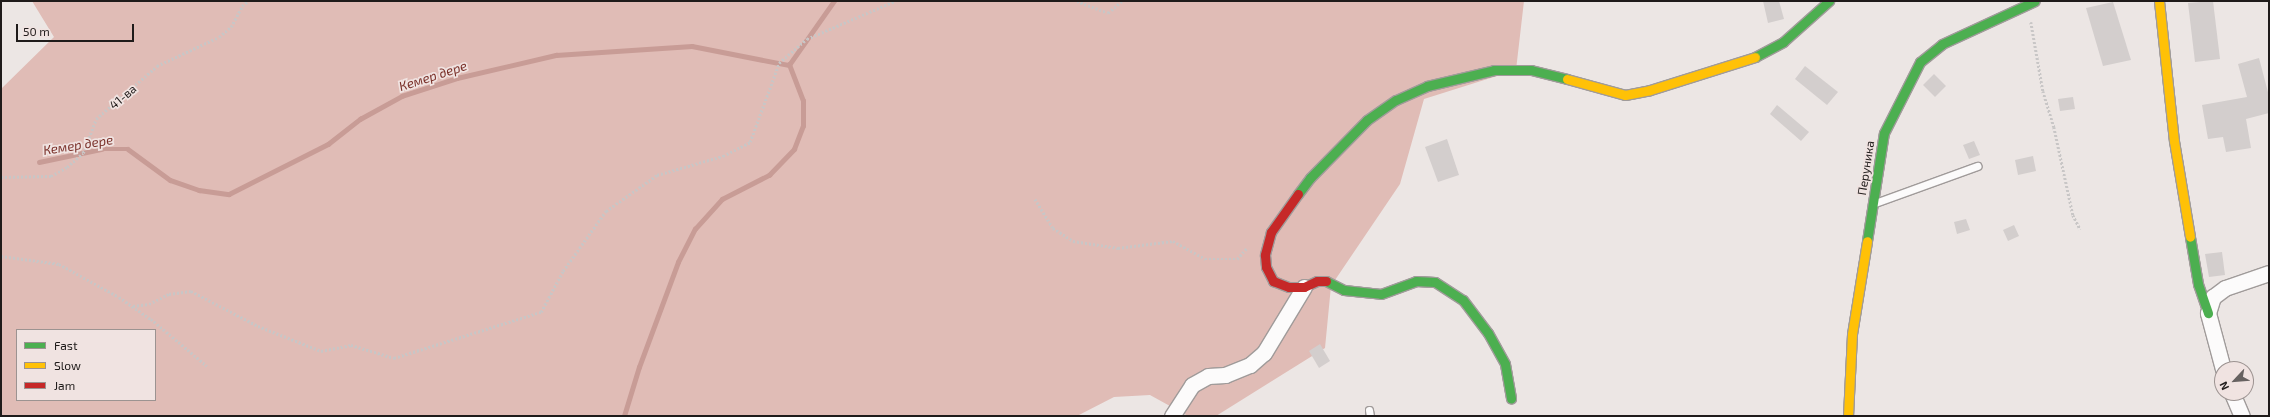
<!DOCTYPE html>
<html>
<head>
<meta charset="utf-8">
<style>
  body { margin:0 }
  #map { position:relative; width:2270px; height:417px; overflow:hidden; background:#ece6e4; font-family:"Exo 2",sans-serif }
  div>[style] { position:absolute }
  .forest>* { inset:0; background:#e0bcb6 }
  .stream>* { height:4.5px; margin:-2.25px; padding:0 2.25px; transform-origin:2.25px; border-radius:2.25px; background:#c89c96 }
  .building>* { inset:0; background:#d3cecd }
  .path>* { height:2.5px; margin-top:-1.25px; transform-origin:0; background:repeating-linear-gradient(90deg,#c8c6c6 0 2px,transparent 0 4px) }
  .roads { filter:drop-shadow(1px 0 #a09b9a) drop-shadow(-1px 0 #a09b9a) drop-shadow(0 1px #a09b9a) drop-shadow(0 -1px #a09b9a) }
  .lane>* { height:7px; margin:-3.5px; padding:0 3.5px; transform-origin:3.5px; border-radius:3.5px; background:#fcfbfb }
  .street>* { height:15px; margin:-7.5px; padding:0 7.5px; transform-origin:7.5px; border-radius:7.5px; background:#fcfbfb }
  .fast>* { height:9px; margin:-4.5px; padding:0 4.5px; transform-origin:4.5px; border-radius:4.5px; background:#4caf50 }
  .slow>* { height:9px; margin:-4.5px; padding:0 4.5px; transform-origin:4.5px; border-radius:4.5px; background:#ffc107 }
  .jam>* { height:9px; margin:-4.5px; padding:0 4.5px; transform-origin:4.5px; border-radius:4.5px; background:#c62828 }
  span { translate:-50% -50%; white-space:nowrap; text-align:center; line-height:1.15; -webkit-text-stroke:3.5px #f0e3e1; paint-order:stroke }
  .street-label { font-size:12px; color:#1f1b1a }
  .water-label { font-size:13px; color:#792f28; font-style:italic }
  .frame { position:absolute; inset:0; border:2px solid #1f1b1a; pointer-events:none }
  .legend { position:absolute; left:16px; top:329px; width:140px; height:72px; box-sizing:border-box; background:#f0e3e1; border:1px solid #9c9391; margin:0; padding:5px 7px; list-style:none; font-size:12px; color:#1f1b1a }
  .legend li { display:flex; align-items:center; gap:8px; height:20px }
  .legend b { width:20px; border:1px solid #9c9391 }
  .north { position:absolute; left:2214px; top:361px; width:40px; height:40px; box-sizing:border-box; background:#f0e3e1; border:1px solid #9c9391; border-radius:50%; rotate:244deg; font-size:11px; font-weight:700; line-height:16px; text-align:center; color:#1f1b1a }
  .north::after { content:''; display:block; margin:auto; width:14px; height:18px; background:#676261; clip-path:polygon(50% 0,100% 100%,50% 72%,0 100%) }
  .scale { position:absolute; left:16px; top:24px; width:118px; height:18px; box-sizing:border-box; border:2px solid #1f1b1a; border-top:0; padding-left:5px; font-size:12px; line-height:14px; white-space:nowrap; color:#1f1b1a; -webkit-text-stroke:3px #f0e3e1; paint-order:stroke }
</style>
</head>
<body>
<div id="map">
  <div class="forest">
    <div style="clip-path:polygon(evenodd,32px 1px,1524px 1px,1516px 70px,1424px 99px,1400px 184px,1331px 286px,1325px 348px,1216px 416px,1188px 416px,1150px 395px,1114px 397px,1077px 416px,1px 416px,1px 89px,54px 37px,32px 1px,17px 330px,155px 330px,155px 400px,17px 400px,17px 330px)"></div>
  </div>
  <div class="stream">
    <div style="left:39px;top:162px;width:64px;rotate:-11.7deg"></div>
    <div style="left:102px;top:149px;width:26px"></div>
    <div style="left:128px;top:149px;width:52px;rotate:36.4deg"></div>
    <div style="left:170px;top:180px;width:31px;rotate:19deg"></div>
    <div style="left:199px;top:190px;width:30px;rotate:8deg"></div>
    <div style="left:229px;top:194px;width:111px;rotate:-26.8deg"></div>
    <div style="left:328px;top:144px;width:41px;rotate:-38deg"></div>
    <div style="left:360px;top:119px;width:48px;rotate:-28.7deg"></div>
    <div style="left:402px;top:96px;width:58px;rotate:-18.1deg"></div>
    <div style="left:457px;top:78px;width:102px;rotate:-13.1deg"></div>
    <div style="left:556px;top:55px;width:136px;rotate:-3.8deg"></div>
    <div style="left:692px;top:46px;width:99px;rotate:11.1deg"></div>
    <div style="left:789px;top:65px;width:78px;rotate:-54.9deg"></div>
    <div style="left:624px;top:416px;width:51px;rotate:-73deg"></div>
    <div style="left:639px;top:367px;width:112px;rotate:-69.6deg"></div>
    <div style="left:678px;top:262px;width:37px;rotate:-63deg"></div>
    <div style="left:695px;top:229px;width:40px;rotate:-48deg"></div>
    <div style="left:722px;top:199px;width:53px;rotate:-27.1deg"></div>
    <div style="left:769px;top:175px;width:36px;rotate:-46deg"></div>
    <div style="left:794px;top:149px;width:25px;rotate:-69deg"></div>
    <div style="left:803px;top:126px;width:25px;rotate:-90deg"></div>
    <div style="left:803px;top:101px;width:39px;rotate:-111deg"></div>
  </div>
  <div class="building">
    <div style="clip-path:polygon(1763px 1px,1779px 1px,1784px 19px,1768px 23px)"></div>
    <div style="clip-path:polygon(2213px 1px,2220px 59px,2195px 62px,2188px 3px)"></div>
    <div style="clip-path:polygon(2113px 2px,2131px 60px,2103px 66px,2086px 8px)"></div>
    <div style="clip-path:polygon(2259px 58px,2269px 96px,2269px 113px,2246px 119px,2251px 148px,2226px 152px,2223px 137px,2208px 139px,2202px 105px,2247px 97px,2238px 64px)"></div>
    <div style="clip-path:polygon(1805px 66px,1838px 92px,1827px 105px,1795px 79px)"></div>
    <div style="clip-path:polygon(1934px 74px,1946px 86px,1935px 97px,1923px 85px)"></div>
    <div style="clip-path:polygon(2073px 97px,2075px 109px,2060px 111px,2058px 99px)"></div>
    <div style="clip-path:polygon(1777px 105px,1809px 132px,1801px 141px,1770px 114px)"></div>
    <div style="clip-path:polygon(1447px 139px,1459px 175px,1438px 182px,1425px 147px)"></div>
    <div style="clip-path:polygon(1974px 141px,1980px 155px,1969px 159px,1963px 145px)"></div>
    <div style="clip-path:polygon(2033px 156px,2036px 171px,2018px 175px,2015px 160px)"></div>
    <div style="clip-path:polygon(1966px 219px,1970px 230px,1957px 234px,1954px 222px)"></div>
    <div style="clip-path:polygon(2014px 225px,2019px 236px,2008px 241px,2003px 230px)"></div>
    <div style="clip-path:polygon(2222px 252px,2225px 275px,2209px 277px,2205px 254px)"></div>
    <div style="clip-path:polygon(1320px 344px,1330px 361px,1319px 368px,1309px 351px)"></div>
  </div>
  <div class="path">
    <div style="left:1077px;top:1px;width:33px;rotate:21deg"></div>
    <div style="left:1108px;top:13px;width:18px;rotate:-41deg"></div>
    <div style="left:2031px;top:22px;width:70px;rotate:80.1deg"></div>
    <div style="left:2043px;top:91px;width:38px;rotate:73deg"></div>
    <div style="left:2054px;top:127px;width:90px;rotate:77.8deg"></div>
    <div style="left:2073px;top:215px;width:16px;rotate:63deg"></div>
    <div style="left:1px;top:177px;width:50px;rotate:-1.1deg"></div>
    <div style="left:51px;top:176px;width:18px;rotate:-29deg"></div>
    <div style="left:67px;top:167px;width:21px;rotate:-41deg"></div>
    <div style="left:83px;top:153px;width:36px;rotate:-69deg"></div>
    <div style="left:96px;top:119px;width:81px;rotate:-41deg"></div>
    <div style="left:157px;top:66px;width:68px;rotate:-25.1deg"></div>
    <div style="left:219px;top:37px;width:16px;rotate:-40deg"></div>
    <div style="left:231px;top:27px;width:24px;rotate:-62deg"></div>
    <div style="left:242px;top:6px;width:8px;rotate:-40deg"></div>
    <div style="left:1035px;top:199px;width:34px;rotate:58deg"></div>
    <div style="left:1053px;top:228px;width:24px;rotate:33deg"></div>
    <div style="left:1073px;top:241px;width:46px;rotate:8.8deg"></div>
    <div style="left:1118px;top:248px;width:55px;rotate:-7.3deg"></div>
    <div style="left:1173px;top:241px;width:37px;rotate:29deg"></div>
    <div style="left:1205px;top:259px;width:32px"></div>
    <div style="left:1237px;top:259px;width:15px;rotate:-48deg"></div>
    <div style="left:1px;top:256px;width:59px;rotate:7.9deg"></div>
    <div style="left:59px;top:264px;width:68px;rotate:28.8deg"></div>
    <div style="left:119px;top:297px;width:39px;rotate:35deg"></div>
    <div style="left:151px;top:319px;width:73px;rotate:40deg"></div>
    <div style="left:133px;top:306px;width:16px;rotate:-7deg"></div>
    <div style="left:149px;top:304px;width:22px;rotate:-27deg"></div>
    <div style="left:169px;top:294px;width:22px;rotate:-8deg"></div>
    <div style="left:191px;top:291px;width:76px;rotate:27.6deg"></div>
    <div style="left:258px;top:326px;width:68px;rotate:21.6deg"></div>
    <div style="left:321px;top:351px;width:31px;rotate:-11deg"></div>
    <div style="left:351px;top:345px;width:45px;rotate:16.8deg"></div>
    <div style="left:394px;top:358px;width:154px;rotate:-17.4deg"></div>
    <div style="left:541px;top:312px;width:47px;rotate:-61.8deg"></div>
    <div style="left:563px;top:271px;width:74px;rotate:-54.4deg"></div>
    <div style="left:606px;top:211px;width:62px;rotate:-35.2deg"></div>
    <div style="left:657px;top:175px;width:69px;rotate:-16.1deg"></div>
    <div style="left:723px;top:156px;width:30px;rotate:-27deg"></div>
    <div style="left:750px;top:142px;width:84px;rotate:-69.8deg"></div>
    <div style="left:779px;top:63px;width:37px;rotate:-41deg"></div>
    <div style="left:807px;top:39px;width:96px;rotate:-23.4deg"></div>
  </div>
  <div class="roads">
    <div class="lane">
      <div style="left:1875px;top:203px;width:109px;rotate:-19.9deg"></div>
      <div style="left:1369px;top:410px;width:6px;rotate:81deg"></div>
    </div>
    <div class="street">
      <div style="left:2223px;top:369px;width:58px;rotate:-105deg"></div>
      <div style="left:2208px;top:313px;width:17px;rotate:-73deg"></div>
      <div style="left:2213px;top:297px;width:15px;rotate:-37deg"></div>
      <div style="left:2225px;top:288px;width:46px;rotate:-18.8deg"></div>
      <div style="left:2232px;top:393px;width:25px;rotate:67deg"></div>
      <div style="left:1172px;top:416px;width:37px;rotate:-57deg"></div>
      <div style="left:1192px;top:385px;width:18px;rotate:-29deg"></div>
      <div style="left:1208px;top:376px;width:17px;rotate:-3deg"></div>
      <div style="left:1225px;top:375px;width:27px;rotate:-22deg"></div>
      <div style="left:1250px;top:365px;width:18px;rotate:-41deg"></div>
      <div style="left:1264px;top:353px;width:77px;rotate:-58.8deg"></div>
    </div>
    <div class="fast">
      <div style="left:1755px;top:57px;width:32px;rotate:-28deg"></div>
      <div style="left:1783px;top:42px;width:62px;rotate:-41.7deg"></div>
      <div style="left:1298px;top:194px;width:20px;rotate:-53deg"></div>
      <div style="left:1310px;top:178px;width:81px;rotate:-45.5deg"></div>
      <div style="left:1367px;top:120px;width:35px;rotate:-35deg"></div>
      <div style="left:1396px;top:100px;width:34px;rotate:-24deg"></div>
      <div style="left:1427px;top:86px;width:69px;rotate:-13.4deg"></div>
      <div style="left:1494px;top:70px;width:37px"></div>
      <div style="left:1531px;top:70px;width:37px;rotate:14deg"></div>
      <div style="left:2190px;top:237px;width:48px;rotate:80.3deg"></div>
      <div style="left:2198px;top:284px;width:31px;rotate:71deg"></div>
      <div style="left:1867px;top:241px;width:109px;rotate:-81.1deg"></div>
      <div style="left:1884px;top:133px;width:80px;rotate:-63.1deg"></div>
      <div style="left:1920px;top:62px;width:28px;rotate:-39deg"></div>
      <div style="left:1942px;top:44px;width:102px;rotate:-24.8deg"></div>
      <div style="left:1326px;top:281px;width:20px;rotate:27deg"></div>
      <div style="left:1344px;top:290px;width:37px;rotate:6deg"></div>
      <div style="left:1381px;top:294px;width:37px;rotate:-20deg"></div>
      <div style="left:1416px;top:281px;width:19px;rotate:3deg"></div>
      <div style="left:1435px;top:282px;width:33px;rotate:33deg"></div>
      <div style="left:1463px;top:300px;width:41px;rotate:52.9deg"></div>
      <div style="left:1488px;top:333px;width:35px;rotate:61deg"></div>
      <div style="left:1505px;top:364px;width:35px;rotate:80deg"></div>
    </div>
    <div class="slow">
      <div style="left:2159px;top:1px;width:141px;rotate:83.9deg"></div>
      <div style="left:2174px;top:141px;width:97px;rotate:80.5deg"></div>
      <div style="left:1567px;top:79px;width:60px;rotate:15.4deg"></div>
      <div style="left:1625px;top:95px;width:25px;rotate:-11deg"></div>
      <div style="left:1650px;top:90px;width:110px;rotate:-17.4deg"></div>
      <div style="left:1848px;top:416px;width:82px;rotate:-87.2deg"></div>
      <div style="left:1852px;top:334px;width:94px;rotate:-80.8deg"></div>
    </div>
    <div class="jam">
      <div style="left:1298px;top:194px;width:47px;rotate:125.4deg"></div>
      <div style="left:1271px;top:232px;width:24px;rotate:105deg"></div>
      <div style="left:1265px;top:255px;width:12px;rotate:85deg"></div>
      <div style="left:1266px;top:267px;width:16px;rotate:63deg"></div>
      <div style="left:1273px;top:281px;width:17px;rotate:21deg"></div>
      <div style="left:1289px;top:287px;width:15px"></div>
      <div style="left:1304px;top:287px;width:14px;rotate:-25deg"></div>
      <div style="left:1317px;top:281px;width:9px"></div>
    </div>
  </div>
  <div class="street-label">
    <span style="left:123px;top:97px;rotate:-40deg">41-ва</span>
    <span style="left:1866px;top:168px;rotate:-81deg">Перуника</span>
  </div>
  <div class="water-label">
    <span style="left:433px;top:76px;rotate:-18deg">Кемер дере</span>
    <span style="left:78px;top:145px;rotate:-9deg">Кемер дере</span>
  </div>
  <div class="frame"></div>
  <ul class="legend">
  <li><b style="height:5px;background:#4caf50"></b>Fast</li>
  <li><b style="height:5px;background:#ffc107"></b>Slow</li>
  <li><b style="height:5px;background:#c62828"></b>Jam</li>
  </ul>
  <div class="north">N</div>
  <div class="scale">50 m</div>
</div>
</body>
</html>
